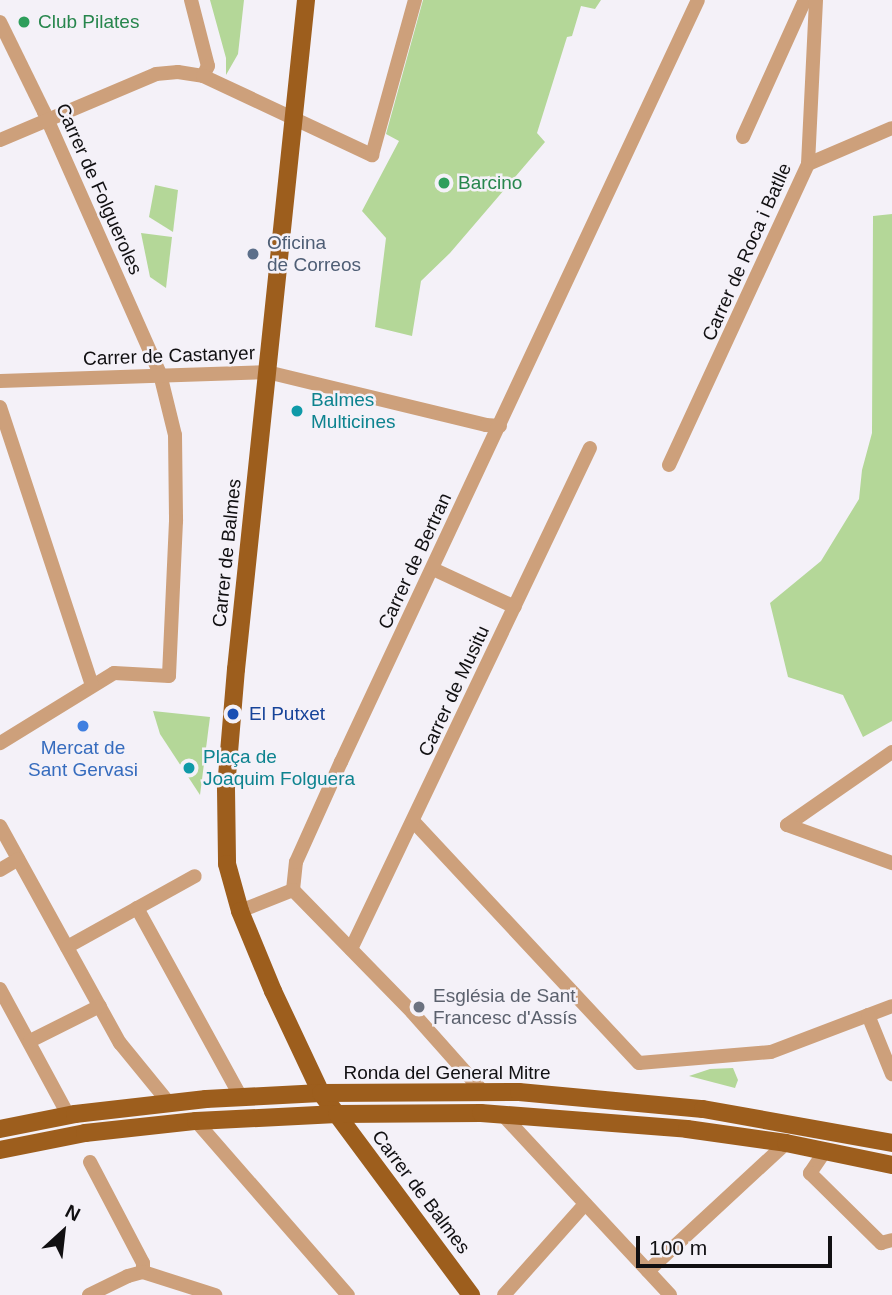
<!DOCTYPE html>
<html>
<head>
<meta charset="utf-8">
<style>
  body { margin:0 }
  #map { position:relative; width:892px; height:1295px; overflow:hidden; background:#f4f1f8; font-family:Helvetica,sans-serif }
  div>[style] { position:absolute }
  .green>* { inset:0; background:#b4d798 }
  .minor>* { height:14px; margin:-7px; padding:0 7px; transform-origin:7px; border-radius:7px; background:#cda07b }
  .major>* { height:18px; margin:-9px; padding:0 9px; transform-origin:9px; border-radius:9px; background:#9d5e1d }
  .dots>* { width:19px; height:19px; translate:-50% -50%; box-sizing:border-box; border:4px solid #f4f1f8; border-radius:50% }
  span { translate:-50% -50%; white-space:nowrap; text-align:center; line-height:1.15; -webkit-text-stroke:5px #f4f1f8; paint-order:stroke }
  .leisure-label { font-size:19px; color:#27864d }
  .left { translate:0 -50%; text-align:left }
  .street-label { font-size:19px; color:#111012 }
  .service-label { font-size:19px; color:#4e5e75 }
  .culture-label { font-size:19px; color:#0d838f }
  .transit-label { font-size:19px; color:#164399 }
  .shop-label { font-size:19px; color:#366cbe }
  .worship-label { font-size:19px; color:#5b616d }
  .north { position:absolute; left:28px; top:1197px; width:70px; height:70px; -webkit-text-stroke:5px #f4f1f8; paint-order:stroke; rotate:27deg; font-size:19px; font-weight:700; line-height:28px; text-align:center; color:#111012 }
  .north::after { content:''; display:block; margin:auto; width:24px; height:32px; background:#111012; clip-path:polygon(50% 0,100% 100%,50% 72%,0 100%) }
  .scale { position:absolute; left:636px; top:1236px; width:196px; height:32px; box-sizing:border-box; border:4px solid #111012; border-top:0; padding-left:9px; font-size:21px; line-height:24px; white-space:nowrap; color:#111012; -webkit-text-stroke:5px #f4f1f8; paint-order:stroke }
</style>
</head>
<body>
<div id="map">
  <div class="green">
    <div style="clip-path:polygon(210px 0,244px 0,238px 54px,226px 75px,226px 58px)"></div>
    <div style="clip-path:polygon(423px 0,601px 0,595px 9px,581px 6px,572px 36px,567px 37px,537px 133px,545px 142px,450px 253px,421px 281px,412px 336px,375px 327px,386px 238px,362px 211px,399px 141px,386px 134px)"></div>
    <div style="clip-path:polygon(155px 185px,178px 190px,173px 232px,149px 217px)"></div>
    <div style="clip-path:polygon(892px 214px,892px 721px,863px 737px,843px 695px,788px 677px,770px 603px,821px 561px,859px 499px,862px 470px,872px 433px,873px 216px)"></div>
    <div style="clip-path:polygon(141px 233px,172px 237px,166px 288px,150px 277px)"></div>
    <div style="clip-path:polygon(153px 711px,210px 717px,200px 795px,160px 734px)"></div>
    <div style="clip-path:polygon(733px 1068px,738px 1080px,735px 1088px,689px 1076px,710px 1069px)"></div>
  </div>
  <div class="minor">
    <div style="left:191px;top:0;width:68px;rotate:75.6deg"></div>
    <div style="left:208px;top:66px;width:11px;rotate:117deg"></div>
    <div style="left:0;top:22px;width:100px;rotate:63.9deg"></div>
    <div style="left:44px;top:112px;width:287px;rotate:66.1deg"></div>
    <div style="left:160px;top:374px;width:63px;rotate:76.2deg"></div>
    <div style="left:175px;top:435px;width:86px;rotate:89.3deg"></div>
    <div style="left:176px;top:521px;width:155px;rotate:92.6deg"></div>
    <div style="left:169px;top:676px;width:55px;rotate:-176.9deg"></div>
    <div style="left:114px;top:673px;width:134px;rotate:148.4deg"></div>
    <div style="left:743px;top:137px;width:150px;rotate:-65.7deg"></div>
    <div style="left:0;top:140px;width:169px;rotate:-22.9deg"></div>
    <div style="left:156px;top:74px;width:22px;rotate:-5deg"></div>
    <div style="left:178px;top:72px;width:25px;rotate:9deg"></div>
    <div style="left:203px;top:76px;width:187px;rotate:25.1deg"></div>
    <div style="left:372px;top:155px;width:161px;rotate:-74.5deg"></div>
    <div style="left:808px;top:164px;width:91px;rotate:-23.2deg"></div>
    <div style="left:0;top:381px;width:267px;rotate:-1.9deg"></div>
    <div style="left:267px;top:372px;width:225px;rotate:13.6deg"></div>
    <div style="left:486px;top:425px;width:14px;rotate:4deg"></div>
    <div style="left:0;top:407px;width:293px;rotate:71.7deg"></div>
    <div style="left:669px;top:465px;width:332px;rotate:-65.2deg"></div>
    <div style="left:808px;top:164px;width:164px;rotate:-87.2deg"></div>
    <div style="left:433px;top:569px;width:90px;rotate:24.9deg"></div>
    <div style="left:413px;top:821px;width:331px;rotate:47deg"></div>
    <div style="left:639px;top:1063px;width:132px;rotate:-4.8deg"></div>
    <div style="left:771px;top:1052px;width:129px;rotate:-20.8deg"></div>
    <div style="left:787px;top:825px;width:128px;rotate:-34.8deg"></div>
    <div style="left:787px;top:825px;width:112px;rotate:19.9deg"></div>
    <div style="left:0;top:826px;width:248px;rotate:61.1deg"></div>
    <div style="left:120px;top:1043px;width:77px;rotate:50.8deg"></div>
    <div style="left:0;top:870px;width:21px;rotate:-31deg"></div>
    <div style="left:293px;top:890px;width:28px;rotate:-84deg"></div>
    <div style="left:296px;top:862px;width:110px;rotate:-65.8deg"></div>
    <div style="left:341px;top:762px;width:841px;rotate:-64.9deg"></div>
    <div style="left:293px;top:890px;width:170px;rotate:45.7deg"></div>
    <div style="left:412px;top:1012px;width:107px;rotate:48.4deg"></div>
    <div style="left:137px;top:908px;width:216px;rotate:61.2deg"></div>
    <div style="left:240px;top:911px;width:57px;rotate:-21.6deg"></div>
    <div style="left:67px;top:947px;width:146px;rotate:-29deg"></div>
    <div style="left:351px;top:949px;width:555px;rotate:-64.5deg"></div>
    <div style="left:0;top:989px;width:143px;rotate:61.6deg"></div>
    <div style="left:868px;top:1015px;width:64px;rotate:67.9deg"></div>
    <div style="left:30px;top:1041px;width:78px;rotate:-26.6deg"></div>
    <div style="left:502px;top:1114px;width:247px;rotate:47.1deg"></div>
    <div style="left:196px;top:1121px;width:231px;rotate:48.9deg"></div>
    <div style="left:825px;top:1151px;width:27px;rotate:124deg"></div>
    <div style="left:810px;top:1173px;width:100px;rotate:44.6deg"></div>
    <div style="left:881px;top:1243px;width:11px;rotate:-15deg"></div>
    <div style="left:90px;top:1162px;width:114px;rotate:62.3deg"></div>
    <div style="left:143px;top:1263px;width:9px;rotate:90deg"></div>
    <div style="left:648px;top:1271px;width:188px;rotate:-42.8deg"></div>
    <div style="left:89px;top:1295px;width:43px;rotate:-26deg"></div>
    <div style="left:128px;top:1276px;width:16px;rotate:-15deg"></div>
    <div style="left:143px;top:1272px;width:76px;rotate:17.7deg"></div>
    <div style="left:504px;top:1295px;width:122px;rotate:-48.3deg"></div>
  </div>
  <div class="major">
    <div style="left:306px;top:0;width:673px;rotate:95.97deg"></div>
    <div style="left:236px;top:669px;width:120px;rotate:94.8deg"></div>
    <div style="left:226px;top:789px;width:75px;rotate:89.2deg"></div>
    <div style="left:227px;top:864px;width:49px;rotate:74.5deg"></div>
    <div style="left:240px;top:911px;width:87px;rotate:67.6deg"></div>
    <div style="left:273px;top:991px;width:113px;rotate:64.8deg"></div>
    <div style="left:321px;top:1093px;width:252px;rotate:53.4deg"></div>
    <div style="left:0;top:1129px;width:76px;rotate:-11.3deg"></div>
    <div style="left:75px;top:1114px;width:132px;rotate:-6.5deg"></div>
    <div style="left:206px;top:1099px;width:115px;rotate:-3deg"></div>
    <div style="left:321px;top:1093px;width:198px;rotate:-0.3deg"></div>
    <div style="left:519px;top:1092px;width:185px;rotate:5.3deg"></div>
    <div style="left:703px;top:1109px;width:192px;rotate:10.2deg"></div>
    <div style="left:0;top:1150px;width:87px;rotate:-11.3deg"></div>
    <div style="left:85px;top:1133px;width:112px;rotate:-6.2deg"></div>
    <div style="left:196px;top:1121px;width:141px;rotate:-2.8deg"></div>
    <div style="left:337px;top:1114px;width:144px;rotate:-0.4deg"></div>
    <div style="left:481px;top:1113px;width:207px;rotate:4.4deg"></div>
    <div style="left:687px;top:1129px;width:100px;rotate:8deg"></div>
    <div style="left:786px;top:1143px;width:108px;rotate:11.7deg"></div>
  </div>
  <div class="dots">
    <div style="left:24px;top:22px;background:#2e9e5b"></div>
    <div style="left:444px;top:183px;background:#2e9e5b"></div>
    <div style="left:253px;top:254px;background:#5c6f8a"></div>
    <div style="left:297px;top:411px;background:#0f9aa8"></div>
    <div style="left:233px;top:714px;background:#1a4fb4"></div>
    <div style="left:83px;top:726px;background:#3f7fe0"></div>
    <div style="left:189px;top:768px;background:#0f9aa8"></div>
    <div style="left:419px;top:1007px;background:#6b7280"></div>
  </div>
  <div class="leisure-label">
    <span class="left" style="left:38px;top:22px">Club Pilates</span>
    <span class="left" style="left:458px;top:183px">Barcino</span>
  </div>
  <div class="street-label">
    <span style="left:99px;top:189px;rotate:66deg">Carrer de Folgueroles</span>
    <span style="left:747px;top:252px;rotate:-66deg">Carrer de Roca i Batlle</span>
    <span style="left:169px;top:356px;rotate:-2deg">Carrer de Castanyer</span>
    <span style="left:227px;top:553px;rotate:-84deg">Carrer de Balmes</span>
    <span style="left:415px;top:561px;rotate:-65deg">Carrer de Bertran</span>
    <span style="left:454px;top:691px;rotate:-65deg">Carrer de Musitu</span>
    <span style="left:447px;top:1073px">Ronda del General Mitre</span>
    <span style="left:421px;top:1192px;rotate:53deg">Carrer de Balmes</span>
  </div>
  <div class="service-label">
    <span class="left" style="left:267px;top:254px">Oficina<br>de Correos</span>
  </div>
  <div class="culture-label">
    <span class="left" style="left:311px;top:411px">Balmes<br>Multicines</span>
    <span class="left" style="left:203px;top:768px">Plaça de<br>Joaquim Folguera</span>
  </div>
  <div class="transit-label">
    <span class="left" style="left:249px;top:714px">El Putxet</span>
  </div>
  <div class="shop-label">
    <span style="left:83px;top:759px">Mercat de<br>Sant Gervasi</span>
  </div>
  <div class="worship-label">
    <span class="left" style="left:433px;top:1007px">Església de Sant<br>Francesc d'Assís</span>
  </div>
  <div class="north">N</div>
  <div class="scale">100 m</div>
</div>
</body>
</html>
